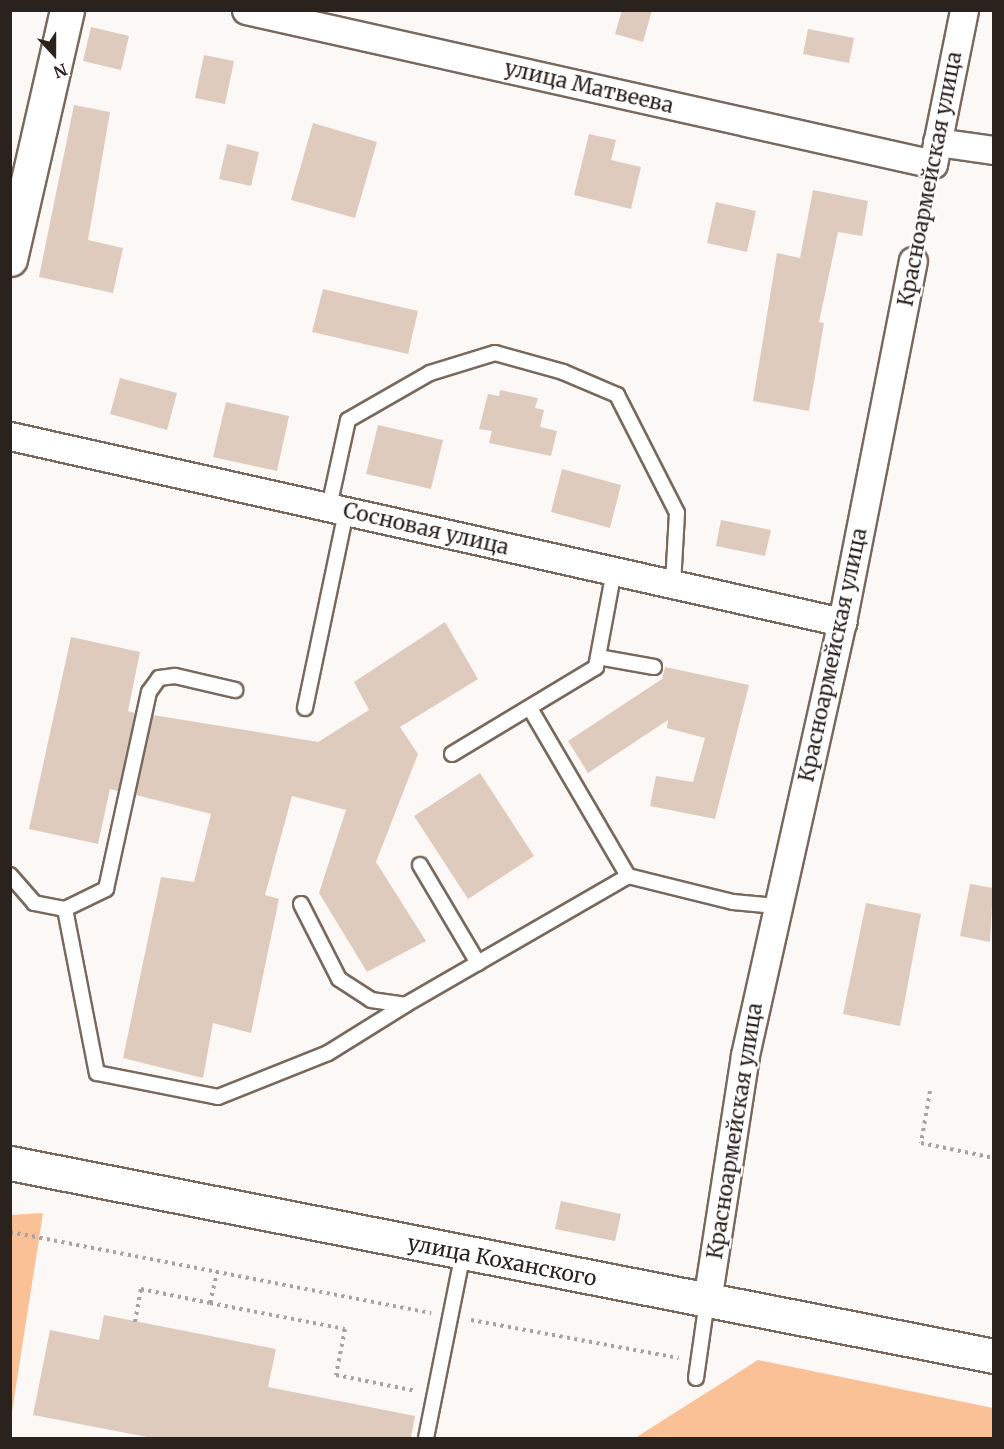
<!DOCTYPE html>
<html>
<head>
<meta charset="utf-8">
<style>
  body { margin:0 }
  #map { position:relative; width:1004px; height:1449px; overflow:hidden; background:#fcf8f6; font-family:Merriweather,serif }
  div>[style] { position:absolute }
  .green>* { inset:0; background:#f9c195 }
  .building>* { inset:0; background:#decbbe }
  .path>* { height:4px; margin-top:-2px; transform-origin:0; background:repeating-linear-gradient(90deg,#a8a3a0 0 3px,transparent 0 7.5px) }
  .roads { filter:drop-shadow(2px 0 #79695d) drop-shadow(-2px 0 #79695d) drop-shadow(0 2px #79695d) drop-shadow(0 -2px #79695d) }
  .lane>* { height:14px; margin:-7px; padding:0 7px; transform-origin:7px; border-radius:7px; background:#fff }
  .street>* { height:27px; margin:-13.5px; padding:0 13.5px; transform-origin:13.5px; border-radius:13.5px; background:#fff }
  .secondary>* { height:33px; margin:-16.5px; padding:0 16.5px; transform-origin:16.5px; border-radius:16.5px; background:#fff }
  span { translate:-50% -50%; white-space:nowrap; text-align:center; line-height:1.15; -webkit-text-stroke:4.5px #fff; paint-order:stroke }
  .street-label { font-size:21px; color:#29221d }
  .frame { position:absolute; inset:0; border:12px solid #29221d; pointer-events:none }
  .north { position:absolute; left:24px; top:24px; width:60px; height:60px; -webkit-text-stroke:4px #fff; paint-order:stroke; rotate:159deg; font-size:16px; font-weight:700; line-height:24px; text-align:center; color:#29221d }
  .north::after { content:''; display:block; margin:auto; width:21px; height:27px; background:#29221d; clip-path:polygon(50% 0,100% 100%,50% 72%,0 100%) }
</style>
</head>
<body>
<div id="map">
  <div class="green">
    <div style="clip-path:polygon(43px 1213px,11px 1418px,11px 1215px)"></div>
    <div style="clip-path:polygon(758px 1360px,993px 1408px,993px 1438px,635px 1438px)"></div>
  </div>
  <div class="building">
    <div style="clip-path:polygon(622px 10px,652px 10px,643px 42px,615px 34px)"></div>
    <div style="clip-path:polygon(91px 27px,129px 36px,121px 70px,83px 61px)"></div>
    <div style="clip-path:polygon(808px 29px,854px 38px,849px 63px,803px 54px)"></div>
    <div style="clip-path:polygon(204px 55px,234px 61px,225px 104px,195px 98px)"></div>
    <div style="clip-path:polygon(74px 105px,110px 112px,88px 240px,123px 248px,113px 293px,39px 277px)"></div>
    <div style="clip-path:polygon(313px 123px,377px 142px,355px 218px,291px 200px)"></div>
    <div style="clip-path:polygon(589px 134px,616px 140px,611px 160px,641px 167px,631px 209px,574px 195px)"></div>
    <div style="clip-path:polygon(227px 144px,259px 152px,251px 186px,219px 179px)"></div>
    <div style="clip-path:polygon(813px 190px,868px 201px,862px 236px,838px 232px,819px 322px,824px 323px,809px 411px,753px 401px,777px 253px,800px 258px)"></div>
    <div style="clip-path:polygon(716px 202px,756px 211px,747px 252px,707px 243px)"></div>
    <div style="clip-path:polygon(323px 289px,418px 311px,408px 354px,312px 332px)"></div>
    <div style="clip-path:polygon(120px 378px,177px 393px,167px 430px,110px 414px)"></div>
    <div style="clip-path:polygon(500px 390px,538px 398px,535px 408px,544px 410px,540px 427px,557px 431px,551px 456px,489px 443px,492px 431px,479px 429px,488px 394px,499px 396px)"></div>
    <div style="clip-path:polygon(226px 402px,289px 416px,277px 471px,213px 457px)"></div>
    <div style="clip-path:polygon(378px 425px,443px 440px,431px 489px,366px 474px)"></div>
    <div style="clip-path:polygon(562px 469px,621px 485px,610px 528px,551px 512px)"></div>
    <div style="clip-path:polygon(721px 520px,771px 530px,765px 556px,716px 546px)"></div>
    <div style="clip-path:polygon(445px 622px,478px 679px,400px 727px,418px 754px,376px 862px,426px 941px,367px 972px,319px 893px,346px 810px,292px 796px,265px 895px,279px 899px,251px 1033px,213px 1023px,203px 1078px,123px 1058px,161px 877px,194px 882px,211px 814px,136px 795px,153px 715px,318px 742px,369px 710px,354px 682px)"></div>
    <div style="clip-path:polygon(71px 637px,140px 652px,128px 711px,135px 713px,118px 791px,110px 789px,98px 844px,29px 829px)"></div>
    <div style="clip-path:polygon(665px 667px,749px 685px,715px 819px,650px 806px,656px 776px,693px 782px,705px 738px,667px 728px,668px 720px,588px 773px,568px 741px,662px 679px)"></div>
    <div style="clip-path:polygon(480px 773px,534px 856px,468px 899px,414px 816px)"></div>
    <div style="clip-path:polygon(970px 884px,993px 888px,990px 942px,960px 936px)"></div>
    <div style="clip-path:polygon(866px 903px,921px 914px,900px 1026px,843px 1014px)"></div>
    <div style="clip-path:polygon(561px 1201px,621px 1214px,615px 1241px,555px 1229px)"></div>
    <div style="clip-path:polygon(104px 1315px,276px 1349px,268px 1387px,415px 1416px,411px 1438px,152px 1438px,33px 1415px,50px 1330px,99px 1340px)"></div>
  </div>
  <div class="path">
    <div style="left:918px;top:237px;width:49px;rotate:-78.2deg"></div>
    <div style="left:930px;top:1091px;width:53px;rotate:99.8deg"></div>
    <div style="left:921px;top:1143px;width:75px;rotate:11.6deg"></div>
    <div style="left:10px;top:1232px;width:429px;rotate:10.9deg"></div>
    <div style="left:210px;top:1303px;width:137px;rotate:10.9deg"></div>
    <div style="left:345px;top:1329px;width:47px;rotate:101.1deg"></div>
    <div style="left:336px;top:1375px;width:82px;rotate:11.3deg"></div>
    <div style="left:471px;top:1320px;width:211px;rotate:10.4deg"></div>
    <div style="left:135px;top:1322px;width:34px;rotate:-80deg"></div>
    <div style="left:141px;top:1289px;width:70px;rotate:11.5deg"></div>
    <div style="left:210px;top:1303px;width:32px;rotate:-77deg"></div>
  </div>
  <div class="roads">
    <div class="lane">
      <div style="left:329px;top:507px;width:89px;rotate:-77.7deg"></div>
      <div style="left:348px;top:420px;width:95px;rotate:-29.8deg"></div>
      <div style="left:430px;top:373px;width:68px;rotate:-17.1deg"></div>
      <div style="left:495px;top:353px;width:71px;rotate:15.6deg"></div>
      <div style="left:563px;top:372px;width:59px;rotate:23.1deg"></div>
      <div style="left:617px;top:395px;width:132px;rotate:63deg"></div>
      <div style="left:677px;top:513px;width:71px;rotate:93.2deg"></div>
      <div style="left:598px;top:657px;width:57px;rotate:10.1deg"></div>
      <div style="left:305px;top:708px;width:201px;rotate:-78.2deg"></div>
      <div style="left:531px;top:710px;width:192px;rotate:59.7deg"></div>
      <div style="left:452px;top:754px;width:168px;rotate:-31.1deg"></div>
      <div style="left:596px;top:667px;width:98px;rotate:-79.4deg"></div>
      <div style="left:420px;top:865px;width:114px;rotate:59.4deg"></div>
      <div style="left:10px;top:875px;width:37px;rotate:49deg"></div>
      <div style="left:34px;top:903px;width:32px;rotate:11deg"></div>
      <div style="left:65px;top:909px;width:46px;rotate:-26deg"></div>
      <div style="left:106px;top:889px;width:202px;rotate:-77.7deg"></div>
      <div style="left:149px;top:692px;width:17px;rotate:-54deg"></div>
      <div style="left:159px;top:678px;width:16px;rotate:-7deg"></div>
      <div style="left:175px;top:676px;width:62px;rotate:13.1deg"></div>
      <div style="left:301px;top:904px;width:84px;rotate:63.1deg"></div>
      <div style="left:339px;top:979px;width:38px;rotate:33deg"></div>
      <div style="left:371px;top:1000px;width:34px;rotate:8deg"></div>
      <div style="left:405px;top:1005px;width:258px;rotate:-30deg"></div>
      <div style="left:628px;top:876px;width:108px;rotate:13.9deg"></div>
      <div style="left:733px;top:902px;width:43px;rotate:5.3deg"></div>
      <div style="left:65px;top:909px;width:167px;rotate:79deg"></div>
      <div style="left:97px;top:1073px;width:123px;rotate:11.2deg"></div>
      <div style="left:218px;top:1097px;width:118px;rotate:-21.8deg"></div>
      <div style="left:328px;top:1053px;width:91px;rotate:-31.9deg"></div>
      <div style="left:696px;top:1378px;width:78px;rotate:-81.9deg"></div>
      <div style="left:426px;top:1438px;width:189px;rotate:-78.7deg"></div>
    </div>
    <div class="street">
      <div style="left:246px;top:10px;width:704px;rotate:12.63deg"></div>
      <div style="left:933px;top:164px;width:157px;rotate:-78.6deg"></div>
      <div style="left:937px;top:142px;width:58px;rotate:8deg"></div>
      <div style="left:10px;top:436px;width:853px;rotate:12.6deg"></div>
      <div style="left:707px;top:1301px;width:249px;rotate:-81.2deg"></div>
      <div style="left:745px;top:1055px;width:444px;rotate:-77.4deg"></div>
      <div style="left:842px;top:622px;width:368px;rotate:-78.9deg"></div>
    </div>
    <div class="secondary">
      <div style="left:10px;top:259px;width:255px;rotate:-77.1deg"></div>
      <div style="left:10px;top:1163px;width:1003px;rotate:11.1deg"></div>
    </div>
  </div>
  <div class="street-label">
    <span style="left:589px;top:87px;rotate:13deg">улица Матвеева</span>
    <span style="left:930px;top:179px;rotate:-79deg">Красноармейская улица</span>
    <span style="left:426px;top:529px;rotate:13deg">Сосновая улица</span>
    <span style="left:833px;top:655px;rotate:-78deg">Красноармейская улица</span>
    <span style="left:735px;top:1131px;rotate:-81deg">Красноармейская улица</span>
    <span style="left:502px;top:1261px;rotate:11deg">улица Коханского</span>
  </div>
  <div class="frame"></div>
  <div class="north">N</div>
</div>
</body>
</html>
